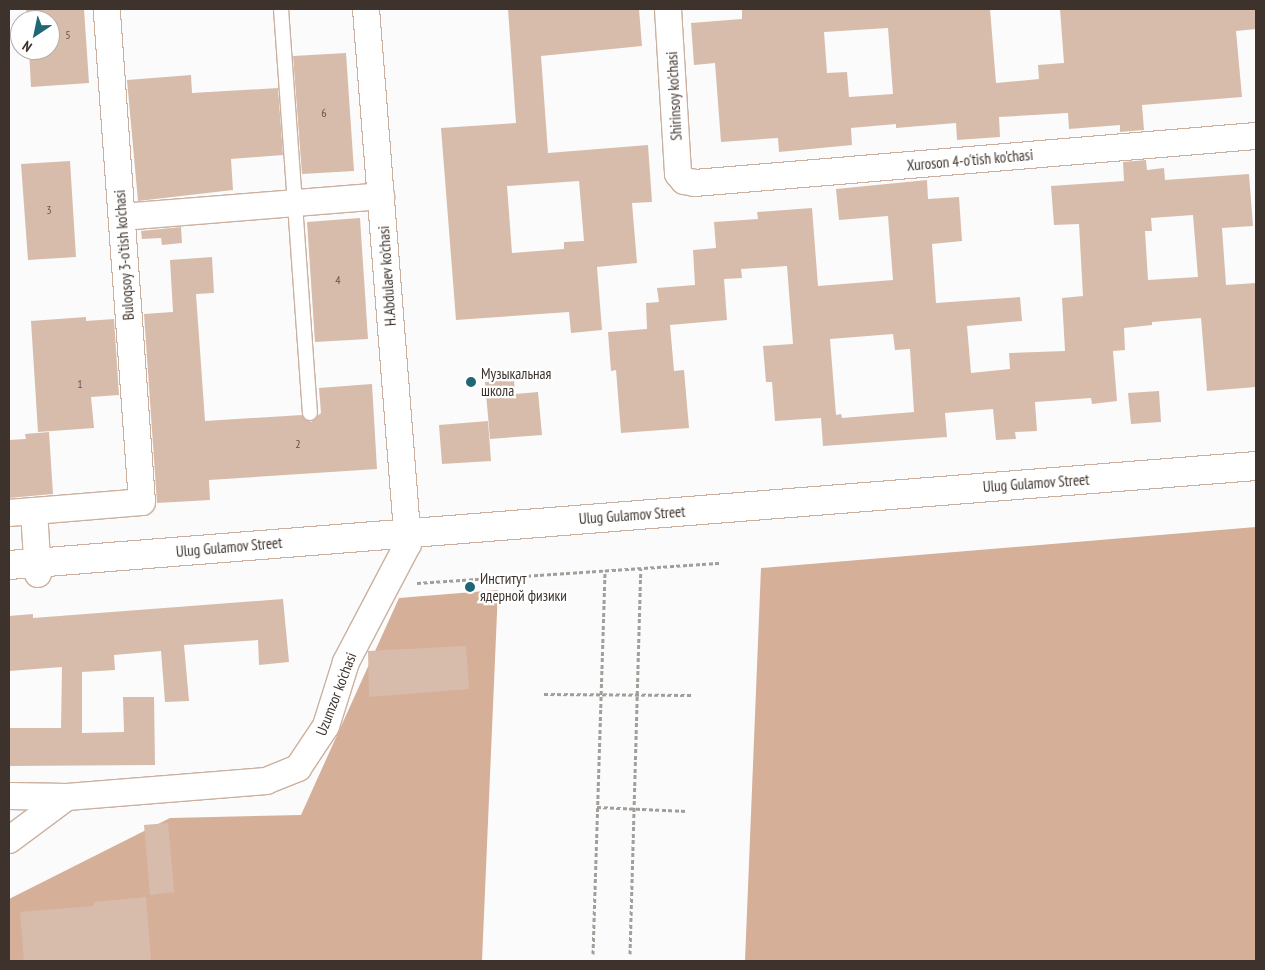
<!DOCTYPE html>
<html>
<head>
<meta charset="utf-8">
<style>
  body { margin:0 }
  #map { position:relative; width:1265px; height:970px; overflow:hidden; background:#fbfbfb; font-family:"PT Sans Narrow",sans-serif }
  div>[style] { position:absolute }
  .forest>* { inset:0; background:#d5af98 }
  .building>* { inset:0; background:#d8bcab }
  .path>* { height:3px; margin-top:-1.5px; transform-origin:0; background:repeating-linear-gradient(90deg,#a29e9a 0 4px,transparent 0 6.5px) }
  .roads { filter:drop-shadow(1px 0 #cbb09f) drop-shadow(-1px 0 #cbb09f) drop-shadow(0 1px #cbb09f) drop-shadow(0 -1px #cbb09f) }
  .service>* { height:14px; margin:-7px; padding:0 7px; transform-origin:7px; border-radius:7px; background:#fff }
  .minor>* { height:26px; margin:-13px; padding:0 13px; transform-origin:13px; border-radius:13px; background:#fff }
  .secondary>* { height:28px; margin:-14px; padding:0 14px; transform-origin:14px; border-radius:14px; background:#fff }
  .dots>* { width:14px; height:14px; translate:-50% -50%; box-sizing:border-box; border:2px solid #fff; border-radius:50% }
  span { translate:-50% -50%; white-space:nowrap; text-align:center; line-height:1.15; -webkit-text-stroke:4.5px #fff; paint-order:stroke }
  .number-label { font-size:12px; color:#64554c }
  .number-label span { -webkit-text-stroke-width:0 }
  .street-label { font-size:15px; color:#3d332c }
  .poi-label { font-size:15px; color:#3d332c }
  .left { translate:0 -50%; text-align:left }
  .frame { position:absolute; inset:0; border:10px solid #3d332c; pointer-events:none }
  .north { position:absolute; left:10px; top:10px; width:50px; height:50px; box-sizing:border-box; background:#fff; border:1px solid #b1adab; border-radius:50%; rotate:214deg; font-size:14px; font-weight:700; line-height:20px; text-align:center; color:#3d332c }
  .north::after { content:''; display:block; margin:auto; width:18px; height:22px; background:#206776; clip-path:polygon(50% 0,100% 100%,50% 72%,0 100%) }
</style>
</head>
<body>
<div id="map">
  <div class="forest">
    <div style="clip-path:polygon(1256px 527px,1256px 961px,745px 961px,761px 568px)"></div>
    <div style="clip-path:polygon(498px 590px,482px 961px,9px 961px,9px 899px,170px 818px,301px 815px,399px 598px)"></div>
  </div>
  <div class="building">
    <div style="clip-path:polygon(26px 9px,84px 9px,89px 83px,31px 87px,29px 50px,50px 50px,50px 20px,27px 20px)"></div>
    <div style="clip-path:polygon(evenodd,508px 9px,639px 9px,642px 46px,541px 56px,548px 153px,648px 145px,652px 202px,632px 203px,637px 263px,597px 267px,602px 330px,571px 333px,569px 312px,456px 320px,441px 128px,516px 123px,508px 9px,579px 181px,584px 241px,564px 242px,564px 249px,512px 253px,507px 186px,579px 181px)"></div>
    <div style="clip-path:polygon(evenodd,742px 9px,990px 9px,996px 83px,1039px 79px,1038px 65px,1064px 63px,1060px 9px,1256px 9px,1256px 29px,1236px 31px,1242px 97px,1142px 105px,1144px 130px,1120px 132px,1120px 125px,1069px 129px,1068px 113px,999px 117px,1000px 137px,957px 140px,956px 123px,896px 128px,896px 124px,851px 128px,852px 145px,779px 152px,778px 138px,721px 142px,715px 63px,694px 65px,691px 23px,742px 19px,742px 9px,888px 28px,893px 94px,849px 97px,847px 72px,827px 73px,824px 32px,888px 28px)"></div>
    <div style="clip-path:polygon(346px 53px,354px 171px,302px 174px,293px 56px)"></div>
    <div style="clip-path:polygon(191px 75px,192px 93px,278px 88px,283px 155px,231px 159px,233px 190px,138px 201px,127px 80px)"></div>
    <div style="clip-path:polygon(evenodd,1146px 160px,1147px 170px,1164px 168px,1165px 180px,1249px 174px,1253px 226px,1222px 228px,1226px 285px,1256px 283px,1256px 387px,1207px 391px,1201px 318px,1152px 322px,1152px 325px,1124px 328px,1125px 350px,1113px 351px,1117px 401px,1092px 404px,1091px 398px,1035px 402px,1037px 431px,1015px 432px,1016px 439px,996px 440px,993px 409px,945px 413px,947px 437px,823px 446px,821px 418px,775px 421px,772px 382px,766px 382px,763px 346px,793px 344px,787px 266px,741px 269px,742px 278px,724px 279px,727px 320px,670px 325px,674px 371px,684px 370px,689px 428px,621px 433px,616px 370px,611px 371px,608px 332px,647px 329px,646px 303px,659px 302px,657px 288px,695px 285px,693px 250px,716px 248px,714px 222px,758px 219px,757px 212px,812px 208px,818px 286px,893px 280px,888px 216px,839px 220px,836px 189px,927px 180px,928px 199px,959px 197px,962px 241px,932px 244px,936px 303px,1020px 297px,1022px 321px,967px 326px,971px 373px,1010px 369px,1009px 353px,1065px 351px,1062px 298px,1083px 296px,1079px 224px,1054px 225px,1051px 186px,1124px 181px,1123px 162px,1146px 160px,1193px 215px,1198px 277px,1148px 280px,1145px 231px,1152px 231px,1151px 218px,1193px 215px,1146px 160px,893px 334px,895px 350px,910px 349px,914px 412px,842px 418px,841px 414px,836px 415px,830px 339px,893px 334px)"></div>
    <div style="clip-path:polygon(70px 161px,76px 257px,28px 260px,21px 164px)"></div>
    <div style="clip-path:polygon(360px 218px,368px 339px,315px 342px,307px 222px)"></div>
    <div style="clip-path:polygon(181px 227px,182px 243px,162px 245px,161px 238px,142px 239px,141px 231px)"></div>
    <div style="clip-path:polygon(212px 257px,214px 293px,196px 294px,205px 421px,302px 415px,311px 422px,321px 413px,319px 388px,372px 384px,377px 469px,209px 480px,210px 500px,157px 503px,144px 314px,173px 312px,170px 260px)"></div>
    <div style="clip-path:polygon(86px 317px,86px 321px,114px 319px,119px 395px,91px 397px,94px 428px,38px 432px,31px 321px)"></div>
    <div style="clip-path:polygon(514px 380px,515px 394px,538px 392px,542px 435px,490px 439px,485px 382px)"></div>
    <div style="clip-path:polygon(1159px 391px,1161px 422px,1131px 424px,1128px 393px)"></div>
    <div style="clip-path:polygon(488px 421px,491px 461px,442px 464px,439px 425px)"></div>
    <div style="clip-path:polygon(49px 432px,53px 494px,9px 498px,9px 440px,26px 439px,25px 434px)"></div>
    <div style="clip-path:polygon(283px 599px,289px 662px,259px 665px,258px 640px,184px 645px,189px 701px,165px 702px,161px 651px,114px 655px,115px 670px,82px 672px,82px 733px,124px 732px,123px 697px,154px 697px,155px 765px,9px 766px,9px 728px,61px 728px,62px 667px,9px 671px,9px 616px,33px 614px,33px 618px)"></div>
    <div style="clip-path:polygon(466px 646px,469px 689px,369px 697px,368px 651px)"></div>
    <div style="clip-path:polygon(168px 823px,174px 892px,150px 895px,144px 825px)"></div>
    <div style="clip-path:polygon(146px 897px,151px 961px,24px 961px,20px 912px,94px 906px,94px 902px)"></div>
  </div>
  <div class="path">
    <div style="left:417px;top:583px;width:305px;rotate:-3.8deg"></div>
    <div style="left:544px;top:694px;width:147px;rotate:0.4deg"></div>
    <div style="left:597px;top:807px;width:90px;rotate:2.5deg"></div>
    <div style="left:593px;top:954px;width:384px;rotate:-88.2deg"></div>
    <div style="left:630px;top:954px;width:386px;rotate:-88.4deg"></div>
  </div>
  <div class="roads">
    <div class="service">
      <div style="left:281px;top:9px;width:405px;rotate:85.9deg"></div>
    </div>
    <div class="minor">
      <div style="left:668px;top:9px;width:165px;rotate:86.5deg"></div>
      <div style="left:678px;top:174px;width:9px;rotate:49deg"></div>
      <div style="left:684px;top:181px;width:11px;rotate:10deg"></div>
      <div style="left:695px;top:183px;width:563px;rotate:-4.79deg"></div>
      <div style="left:122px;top:217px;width:260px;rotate:-4.6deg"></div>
      <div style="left:34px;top:511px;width:63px;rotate:86.4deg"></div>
      <div style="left:9px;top:513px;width:133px;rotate:-4.7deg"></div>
      <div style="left:142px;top:502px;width:494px;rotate:-94.1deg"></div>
      <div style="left:9px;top:796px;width:58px;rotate:1deg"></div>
      <div style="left:67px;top:797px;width:200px;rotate:-4.6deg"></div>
      <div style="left:266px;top:781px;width:35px;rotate:-22deg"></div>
      <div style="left:298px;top:768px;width:50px;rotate:-56.3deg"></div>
      <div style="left:326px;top:726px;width:67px;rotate:-72.6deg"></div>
      <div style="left:346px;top:662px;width:133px;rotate:-62.3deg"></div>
      <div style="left:408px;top:544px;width:537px;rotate:-94.49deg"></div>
      <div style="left:9px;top:840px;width:72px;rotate:-36.6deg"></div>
    </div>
    <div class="secondary">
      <div style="left:9px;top:565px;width:1251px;rotate:-4.54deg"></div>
    </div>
  </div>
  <div class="dots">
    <div style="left:471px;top:382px;background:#206776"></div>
    <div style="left:470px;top:587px;background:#206776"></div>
  </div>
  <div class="number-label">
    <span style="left:68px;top:35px">5</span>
    <span style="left:324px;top:113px">6</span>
    <span style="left:49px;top:210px">3</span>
    <span style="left:338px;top:280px">4</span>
    <span style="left:80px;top:384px">1</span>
    <span style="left:298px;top:444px">2</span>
  </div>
  <div class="street-label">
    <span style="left:674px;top:96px;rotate:-93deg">Shirinsoy ko'chasi</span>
    <span style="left:970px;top:160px;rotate:-5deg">Xuroson 4-o'tish ko'chasi</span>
    <span style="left:124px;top:255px;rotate:-94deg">Buloqsoy 3-o'tish ko'chasi</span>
    <span style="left:387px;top:276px;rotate:-94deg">H.Abdulaev ko'chasi</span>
    <span style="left:1036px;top:483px;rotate:-4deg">Ulug Gulamov Street</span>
    <span style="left:632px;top:515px;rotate:-4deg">Ulug Gulamov Street</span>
    <span style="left:229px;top:547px;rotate:-5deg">Ulug Gulamov Street</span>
    <span style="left:336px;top:694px;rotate:-69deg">Uzumzor ko'chasi</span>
  </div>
  <div class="poi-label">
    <span class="left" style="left:481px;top:382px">Музыкальная<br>школа</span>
    <span class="left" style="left:480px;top:587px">Институт<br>ядерной физики</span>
  </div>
  <div class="frame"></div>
  <div class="north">N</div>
</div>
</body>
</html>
